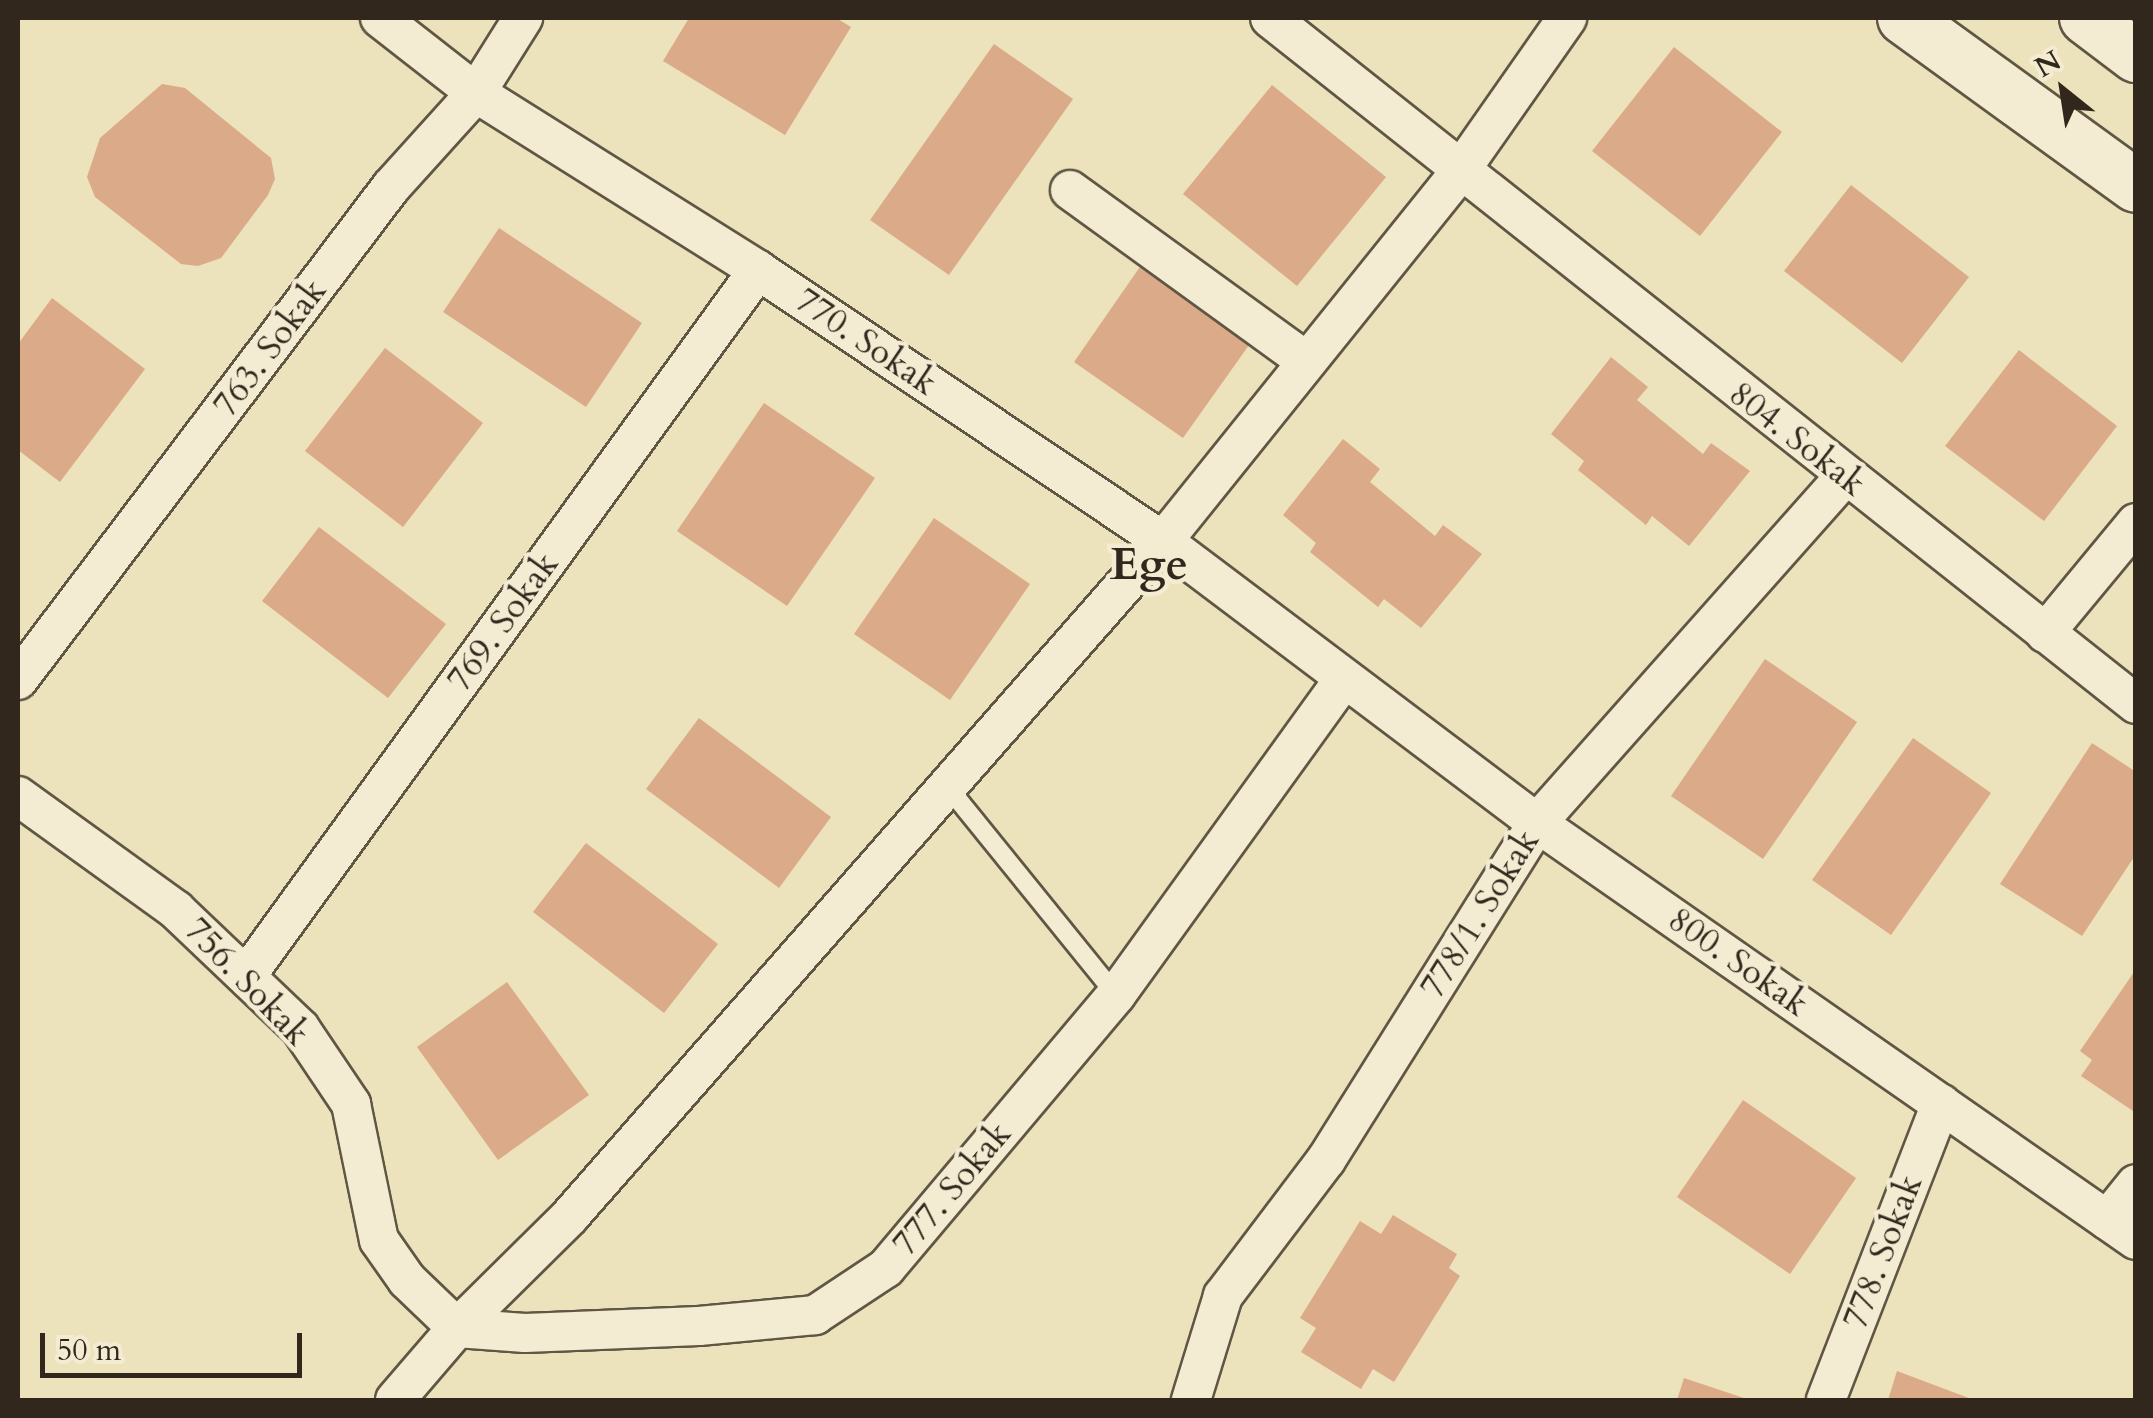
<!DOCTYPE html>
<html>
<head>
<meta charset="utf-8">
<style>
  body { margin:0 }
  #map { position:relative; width:2153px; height:1418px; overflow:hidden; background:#ece2bc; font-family:Cardo,serif }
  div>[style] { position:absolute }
  .building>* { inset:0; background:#dbaa89 }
  .roads { filter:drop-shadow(2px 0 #605644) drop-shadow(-2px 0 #605644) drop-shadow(0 2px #605644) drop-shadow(0 -2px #605644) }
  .lane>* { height:18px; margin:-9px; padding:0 9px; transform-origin:9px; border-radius:9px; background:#f3ecd3 }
  .street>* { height:38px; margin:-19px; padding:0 19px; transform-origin:19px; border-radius:19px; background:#f3ecd3 }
  .secondary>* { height:52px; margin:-26px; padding:0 26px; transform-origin:26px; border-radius:26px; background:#f3ecd3 }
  span { translate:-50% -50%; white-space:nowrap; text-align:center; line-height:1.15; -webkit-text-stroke:9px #f3ecd3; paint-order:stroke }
  .street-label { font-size:35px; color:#31271c }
  .district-label { font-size:45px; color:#31271c; font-weight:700 }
  .frame { position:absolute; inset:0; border:20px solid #31271c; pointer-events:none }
  .north { position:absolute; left:2013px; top:40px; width:100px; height:100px; -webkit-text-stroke:8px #f3ecd3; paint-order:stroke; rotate:330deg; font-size:28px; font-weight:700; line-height:40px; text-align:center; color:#31271c }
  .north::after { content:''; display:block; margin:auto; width:35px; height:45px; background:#31271c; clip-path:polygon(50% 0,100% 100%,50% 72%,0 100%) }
  .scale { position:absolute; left:40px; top:1333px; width:262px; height:45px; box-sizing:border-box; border:5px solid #31271c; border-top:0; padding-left:12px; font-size:30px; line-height:35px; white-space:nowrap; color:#31271c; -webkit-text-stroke:8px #f3ecd3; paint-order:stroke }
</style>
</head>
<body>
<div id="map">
  <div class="building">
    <div style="clip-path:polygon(689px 18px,836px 18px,851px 27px,785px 135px,663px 61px)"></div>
    <div style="clip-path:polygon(994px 44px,1073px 99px,949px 275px,870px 220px)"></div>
    <div style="clip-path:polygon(1674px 47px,1782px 132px,1700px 236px,1592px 151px)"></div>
    <div style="clip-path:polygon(162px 84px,185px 88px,271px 158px,275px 179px,268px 195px,221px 258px,198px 266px,181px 264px,95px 197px,87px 177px,100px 138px)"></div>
    <div style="clip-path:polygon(1272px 85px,1386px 177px,1297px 286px,1183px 194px)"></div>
    <div style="clip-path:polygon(1851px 185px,1969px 277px,1902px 363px,1784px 271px)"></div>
    <div style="clip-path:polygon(499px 228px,642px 323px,586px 407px,443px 312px)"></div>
    <div style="clip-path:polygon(1144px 261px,1254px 338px,1183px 438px,1074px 362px)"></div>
    <div style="clip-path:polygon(52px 298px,145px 369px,60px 482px,18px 450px,18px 344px)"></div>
    <div style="clip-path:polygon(385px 348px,483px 423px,403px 527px,305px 451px)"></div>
    <div style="clip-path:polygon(2019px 350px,2117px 426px,2044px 521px,1945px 446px)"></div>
    <div style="clip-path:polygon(1611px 357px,1648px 387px,1637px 400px,1703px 454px,1711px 443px,1750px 471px,1689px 546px,1652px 516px,1646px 525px,1578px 470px,1584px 461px,1551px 434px)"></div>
    <div style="clip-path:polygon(764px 403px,875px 478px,787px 606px,677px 531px)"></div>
    <div style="clip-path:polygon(1343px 439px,1380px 469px,1370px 482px,1435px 536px,1443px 525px,1482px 554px,1421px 628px,1384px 599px,1378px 607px,1310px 552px,1316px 543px,1283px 515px)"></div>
    <div style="clip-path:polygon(934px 518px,1030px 584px,950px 700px,854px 634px)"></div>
    <div style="clip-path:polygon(319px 527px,446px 624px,388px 698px,262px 601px)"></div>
    <div style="clip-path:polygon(1765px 659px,1857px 722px,1763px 859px,1671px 796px)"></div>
    <div style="clip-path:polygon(699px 718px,831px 817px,779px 888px,646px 789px)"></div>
    <div style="clip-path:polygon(1913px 738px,1991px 793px,1891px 935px,1812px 880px)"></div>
    <div style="clip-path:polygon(2092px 743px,2136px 772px,2136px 854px,2082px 936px,2000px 884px)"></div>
    <div style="clip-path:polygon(586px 843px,718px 944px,664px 1013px,533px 912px)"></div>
    <div style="clip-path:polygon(2136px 969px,2136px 1113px,2081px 1076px,2092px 1060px,2080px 1051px)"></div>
    <div style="clip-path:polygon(507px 982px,589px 1095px,498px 1160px,417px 1047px)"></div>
    <div style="clip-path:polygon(1743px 1100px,1856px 1178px,1790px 1274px,1677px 1197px)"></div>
    <div style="clip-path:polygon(1393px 1215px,1457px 1254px,1449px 1268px,1460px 1276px,1394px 1382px,1373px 1369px,1361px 1389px,1301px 1352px,1316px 1328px,1300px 1318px,1360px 1221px,1381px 1234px)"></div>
    <div style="clip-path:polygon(1897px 1371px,1974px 1400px,1888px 1400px)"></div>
    <div style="clip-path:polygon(1684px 1378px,1750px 1400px,1677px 1400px)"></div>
  </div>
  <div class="roads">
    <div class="lane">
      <div style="left:947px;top:786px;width:269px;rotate:51deg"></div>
    </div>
    <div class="street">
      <div style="left:380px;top:18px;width:122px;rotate:38deg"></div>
      <div style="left:476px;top:93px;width:333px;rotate:32.1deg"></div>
      <div style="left:758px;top:270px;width:487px;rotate:33.8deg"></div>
      <div style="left:1163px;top:541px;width:468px;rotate:37deg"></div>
      <div style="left:1537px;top:823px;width:730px;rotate:34.84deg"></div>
      <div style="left:1270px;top:18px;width:1105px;rotate:38.38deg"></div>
      <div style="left:1070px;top:190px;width:291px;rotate:35.9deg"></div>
      <div style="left:2045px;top:633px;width:143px;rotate:-50.4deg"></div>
      <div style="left:18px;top:680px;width:618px;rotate:-52.89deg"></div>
      <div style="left:391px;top:187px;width:127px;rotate:-47.9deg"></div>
      <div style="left:476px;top:93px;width:89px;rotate:-57.9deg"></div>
      <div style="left:18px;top:796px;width:195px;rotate:35.8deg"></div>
      <div style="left:176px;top:910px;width:171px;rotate:43.6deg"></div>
      <div style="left:300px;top:1028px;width:92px;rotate:56.1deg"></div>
      <div style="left:351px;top:1104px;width:139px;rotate:78.4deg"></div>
      <div style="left:379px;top:1240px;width:49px;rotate:55deg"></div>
      <div style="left:407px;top:1280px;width:69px;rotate:43.8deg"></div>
      <div style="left:457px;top:1328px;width:159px;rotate:-44.7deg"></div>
      <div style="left:570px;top:1216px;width:898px;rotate:-48.7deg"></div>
      <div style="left:1163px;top:541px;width:474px;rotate:-51.2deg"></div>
      <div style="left:1460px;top:171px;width:187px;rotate:-55deg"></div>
      <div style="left:247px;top:975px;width:871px;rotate:-54.06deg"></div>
      <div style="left:2107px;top:1220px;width:46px;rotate:-51.1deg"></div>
      <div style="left:395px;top:1400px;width:95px;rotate:-49.3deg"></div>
      <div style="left:457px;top:1328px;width:68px;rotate:4.2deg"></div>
      <div style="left:525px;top:1333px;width:174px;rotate:-2.3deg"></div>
      <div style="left:699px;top:1326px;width:117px;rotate:-5.4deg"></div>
      <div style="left:815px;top:1315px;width:85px;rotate:-33.5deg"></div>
      <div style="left:886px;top:1268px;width:357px;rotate:-49.9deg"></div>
      <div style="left:1116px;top:995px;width:388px;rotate:-54.2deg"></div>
      <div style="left:1191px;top:1400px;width:109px;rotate:-72.9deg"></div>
      <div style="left:1223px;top:1296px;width:171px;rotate:-52.9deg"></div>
      <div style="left:1326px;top:1160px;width:398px;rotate:-57.9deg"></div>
      <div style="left:1537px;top:823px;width:463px;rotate:-48.4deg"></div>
      <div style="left:1826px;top:1400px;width:318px;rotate:-68.8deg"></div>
    </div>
    <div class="secondary">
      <div style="left:1904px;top:18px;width:286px;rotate:35.9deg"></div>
      <div style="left:2086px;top:18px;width:63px;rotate:37.2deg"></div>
    </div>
  </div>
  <div class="street-label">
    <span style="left:866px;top:342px;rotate:34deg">770. Sokak</span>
    <span style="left:270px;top:348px;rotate:-53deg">763. Sokak</span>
    <span style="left:1797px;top:439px;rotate:38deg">804. Sokak</span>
    <span style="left:503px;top:622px;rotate:-54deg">769. Sokak</span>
    <span style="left:1480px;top:914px;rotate:-58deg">778/1. Sokak</span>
    <span style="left:1738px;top:962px;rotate:35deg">800. Sokak</span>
    <span style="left:247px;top:982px;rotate:46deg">756. Sokak</span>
    <span style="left:952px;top:1189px;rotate:-50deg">777. Sokak</span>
    <span style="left:1883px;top:1252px;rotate:-69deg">778. Sokak</span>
  </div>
  <div class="district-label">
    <span style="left:1149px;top:565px">Ege</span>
  </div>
  <div class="frame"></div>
  <div class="north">N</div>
  <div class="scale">50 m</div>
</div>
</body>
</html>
